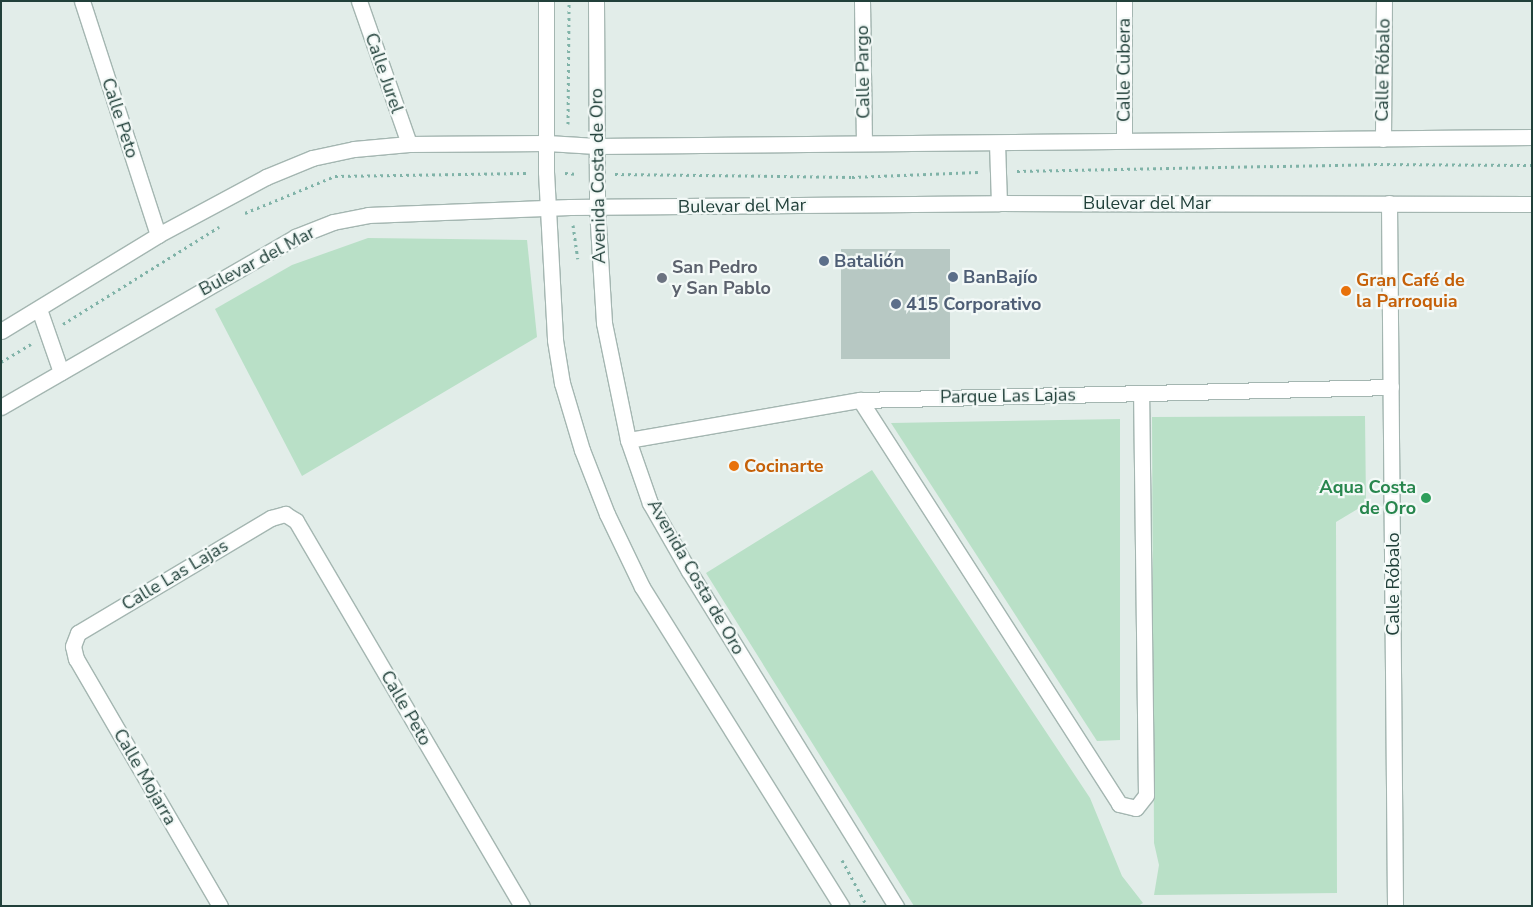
<!DOCTYPE html>
<html>
<head>
<meta charset="utf-8">
<style>
  body { margin:0 }
  #map { position:relative; width:1533px; height:907px; overflow:hidden; background:#e2ede9; font-family:"Nunito Sans",sans-serif }
  div>[style] { position:absolute }
  .green>* { inset:0; background:#b9e0c7 }
  .building>* { inset:0; background:#b7c8c3 }
  .path>* { height:3px; margin-top:-1.5px; transform-origin:0; background:repeating-linear-gradient(90deg,#80b3a8 0 2.5px,transparent 0 6.5px) }
  .roads { filter:drop-shadow(1px 0 #a4b6b1) drop-shadow(-1px 0 #a4b6b1) drop-shadow(0 1px #a4b6b1) drop-shadow(0 -1px #a4b6b1) }
  .minor>* { height:15px; margin:-7.5px; padding:0 7.5px; transform-origin:7.5px; border-radius:7.5px; background:#fff }
  .tertiary>* { height:15px; margin:-7.5px; padding:0 7.5px; transform-origin:7.5px; border-radius:7.5px; background:#fff }
  .dots>* { width:14px; height:14px; translate:-50% -50%; box-sizing:border-box; border:2px solid #f3f9f7; border-radius:50% }
  span { translate:-50% -50%; white-space:nowrap; text-align:center; line-height:1.15; -webkit-text-stroke:4.5px #f3f9f7; paint-order:stroke }
  .street-label { font-size:18px; color:#21403a }
  .service-label { font-size:18px; color:#4e5e75; font-weight:700 }
  .left { translate:0 -50%; text-align:left }
  .worship-label { font-size:18px; color:#5b616d; font-weight:700 }
  .food-label { font-size:18px; color:#c56008; font-weight:700 }
  .leisure-label { font-size:18px; color:#27864d; font-weight:700 }
  .right { translate:-100% -50%; text-align:right }
  .frame { position:absolute; inset:0; border:2px solid #21403a; pointer-events:none }
</style>
</head>
<body>
<div id="map">
  <div class="green">
    <div style="clip-path:polygon(368px 238px,527px 240px,537px 337px,302px 476px,215px 309px,292px 265px)"></div>
    <div style="clip-path:polygon(1365px 416px,1366px 504px,1336px 522px,1337px 893px,1154px 895px,1159px 865px,1154px 843px,1152px 417px)"></div>
    <div style="clip-path:polygon(1120px 419px,1120px 740px,1097px 741px,891px 423px)"></div>
    <div style="clip-path:polygon(872px 470px,1090px 798px,1122px 876px,1143px 903px,1138px 906px,914px 906px,706px 573px)"></div>
  </div>
  <div class="building">
    <div style="clip-path:polygon(841px 249px,950px 249px,950px 359px,841px 359px)"></div>
  </div>
  <div class="path">
    <div style="left:568px;top:124px;width:123px;rotate:-89.5deg"></div>
    <div style="left:1017px;top:171px;width:357px;rotate:-1.1deg"></div>
    <div style="left:1374px;top:164px;width:158px;rotate:0.4deg"></div>
    <div style="left:565px;top:173px;width:13px;rotate:4deg"></div>
    <div style="left:615px;top:174px;width:237px;rotate:0.7deg"></div>
    <div style="left:852px;top:177px;width:126px;rotate:-2.3deg"></div>
    <div style="left:245px;top:213px;width:97px;rotate:-22.3deg"></div>
    <div style="left:335px;top:176px;width:191px;rotate:-0.9deg"></div>
    <div style="left:573px;top:225px;width:34px;rotate:82deg"></div>
    <div style="left:63px;top:324px;width:184px;rotate:-31.9deg"></div>
    <div style="left:1px;top:362px;width:35px;rotate:-31deg"></div>
    <div style="left:842px;top:860px;width:52px;rotate:61.5deg"></div>
  </div>
  <div class="roads">
    <div class="minor">
      <div style="left:82px;top:1px;width:246px;rotate:72deg"></div>
      <div style="left:359px;top:1px;width:151px;rotate:70.7deg"></div>
      <div style="left:862px;top:1px;width:142px;rotate:89.2deg"></div>
      <div style="left:1383px;top:139px;width:138px;rotate:-89.6deg"></div>
      <div style="left:1124px;top:140px;width:139px;rotate:-90deg"></div>
      <div style="left:1389px;top:203px;width:703px;rotate:89.51deg"></div>
      <div style="left:860px;top:400px;width:480px;rotate:57.3deg"></div>
      <div style="left:1119px;top:804px;width:17px;rotate:13deg"></div>
      <div style="left:1136px;top:808px;width:16px;rotate:-52deg"></div>
      <div style="left:1146px;top:795px;width:402px;rotate:-90.7deg"></div>
      <div style="left:628px;top:440px;width:235px;rotate:-9.8deg"></div>
      <div style="left:860px;top:400px;width:531px;rotate:-1.4deg"></div>
      <div style="left:220px;top:906px;width:286px;rotate:-120.2deg"></div>
      <div style="left:76px;top:659px;width:13px;rotate:-103deg"></div>
      <div style="left:73px;top:646px;width:14px;rotate:-69deg"></div>
      <div style="left:78px;top:633px;width:225px;rotate:-30.8deg"></div>
      <div style="left:271px;top:518px;width:15px;rotate:-16deg"></div>
      <div style="left:285px;top:514px;width:13px;rotate:32deg"></div>
      <div style="left:296px;top:521px;width:446px;rotate:59.6deg"></div>
    </div>
    <div class="tertiary">
      <div style="left:546px;top:1px;width:171px;rotate:90deg"></div>
      <div style="left:546px;top:172px;width:168px;rotate:86.9deg"></div>
      <div style="left:555px;top:340px;width:44px;rotate:80.8deg"></div>
      <div style="left:562px;top:383px;width:70px;rotate:73.4deg"></div>
      <div style="left:582px;top:450px;width:69px;rotate:68.7deg"></div>
      <div style="left:607px;top:514px;width:81px;rotate:64.4deg"></div>
      <div style="left:642px;top:587px;width:376px;rotate:58deg"></div>
      <div style="left:596px;top:1px;width:207px;rotate:89.7deg"></div>
      <div style="left:597px;top:208px;width:115px;rotate:86.5deg"></div>
      <div style="left:604px;top:323px;width:119px;rotate:78.4deg"></div>
      <div style="left:628px;top:440px;width:67px;rotate:70.8deg"></div>
      <div style="left:650px;top:503px;width:78px;rotate:60.2deg"></div>
      <div style="left:689px;top:571px;width:394px;rotate:58.3deg"></div>
      <div style="left:997px;top:143px;width:60px;rotate:88.1deg"></div>
      <div style="left:39px;top:309px;width:67px;rotate:70.8deg"></div>
      <div style="left:1px;top:331px;width:184px;rotate:-31.4deg"></div>
      <div style="left:158px;top:235px;width:123px;rotate:-28.2deg"></div>
      <div style="left:266px;top:177px;width:50px;rotate:-22.4deg"></div>
      <div style="left:312px;top:158px;width:43px;rotate:-12.1deg"></div>
      <div style="left:354px;top:149px;width:55px;rotate:-5.2deg"></div>
      <div style="left:409px;top:144px;width:138px;rotate:-0.4deg"></div>
      <div style="left:547px;top:143px;width:49px;rotate:3.5deg"></div>
      <div style="left:596px;top:146px;width:936px;rotate:-0.55deg"></div>
      <div style="left:1px;top:407px;width:340px;rotate:-30deg"></div>
      <div style="left:295px;top:237px;width:41px;rotate:-21.5deg"></div>
      <div style="left:333px;top:222px;width:36px;rotate:-11deg"></div>
      <div style="left:368px;top:215px;width:202px;rotate:-2.3deg"></div>
      <div style="left:570px;top:207px;width:429px;rotate:-0.5deg"></div>
      <div style="left:999px;top:203px;width:533px;rotate:0.11deg"></div>
    </div>
  </div>
  <div class="dots">
    <div style="left:824px;top:261px;background:#5c6f8a"></div>
    <div style="left:953px;top:277px;background:#5c6f8a"></div>
    <div style="left:662px;top:278px;background:#6b7280"></div>
    <div style="left:1346px;top:291px;background:#e8710a"></div>
    <div style="left:896px;top:304px;background:#5c6f8a"></div>
    <div style="left:734px;top:466px;background:#e8710a"></div>
    <div style="left:1426px;top:498px;background:#2e9e5b"></div>
  </div>
  <div class="street-label">
    <span style="left:1124px;top:70px;rotate:-90deg">Calle Cubera</span>
    <span style="left:1383px;top:70px;rotate:-89deg">Calle Róbalo</span>
    <span style="left:863px;top:72px;rotate:-91deg">Calle Pargo</span>
    <span style="left:384px;top:73px;rotate:71deg">Calle Jurel</span>
    <span style="left:120px;top:118px;rotate:72deg">Calle Peto</span>
    <span style="left:598px;top:176px;rotate:-91deg">Avenida Costa de Oro</span>
    <span style="left:1147px;top:203px">Bulevar del Mar</span>
    <span style="left:742px;top:206px;rotate:-1deg">Bulevar del Mar</span>
    <span style="left:257px;top:261px;rotate:-28deg">Bulevar del Mar</span>
    <span style="left:1008px;top:396px;rotate:-1deg">Parque Las Lajas</span>
    <span style="left:175px;top:575px;rotate:-31deg">Calle Las Lajas</span>
    <span style="left:696px;top:577px;rotate:60deg">Avenida Costa de Oro</span>
    <span style="left:1393px;top:584px;rotate:-90deg">Calle Róbalo</span>
    <span style="left:406px;top:708px;rotate:60deg">Calle Peto</span>
    <span style="left:145px;top:777px;rotate:60deg">Calle Mojarra</span>
  </div>
  <div class="service-label">
    <span class="left" style="left:834px;top:261px">Batalión</span>
    <span class="left" style="left:963px;top:277px">BanBajío</span>
    <span class="left" style="left:906px;top:304px">415 Corporativo</span>
  </div>
  <div class="worship-label">
    <span class="left" style="left:672px;top:278px">San Pedro<br>y San Pablo</span>
  </div>
  <div class="food-label">
    <span class="left" style="left:1356px;top:291px">Gran Café de<br>la Parroquia</span>
    <span class="left" style="left:744px;top:466px">Cocinarte</span>
  </div>
  <div class="leisure-label">
    <span class="right" style="left:1416px;top:498px">Aqua Costa<br>de Oro</span>
  </div>
  <div class="frame"></div>
</div>
</body>
</html>
